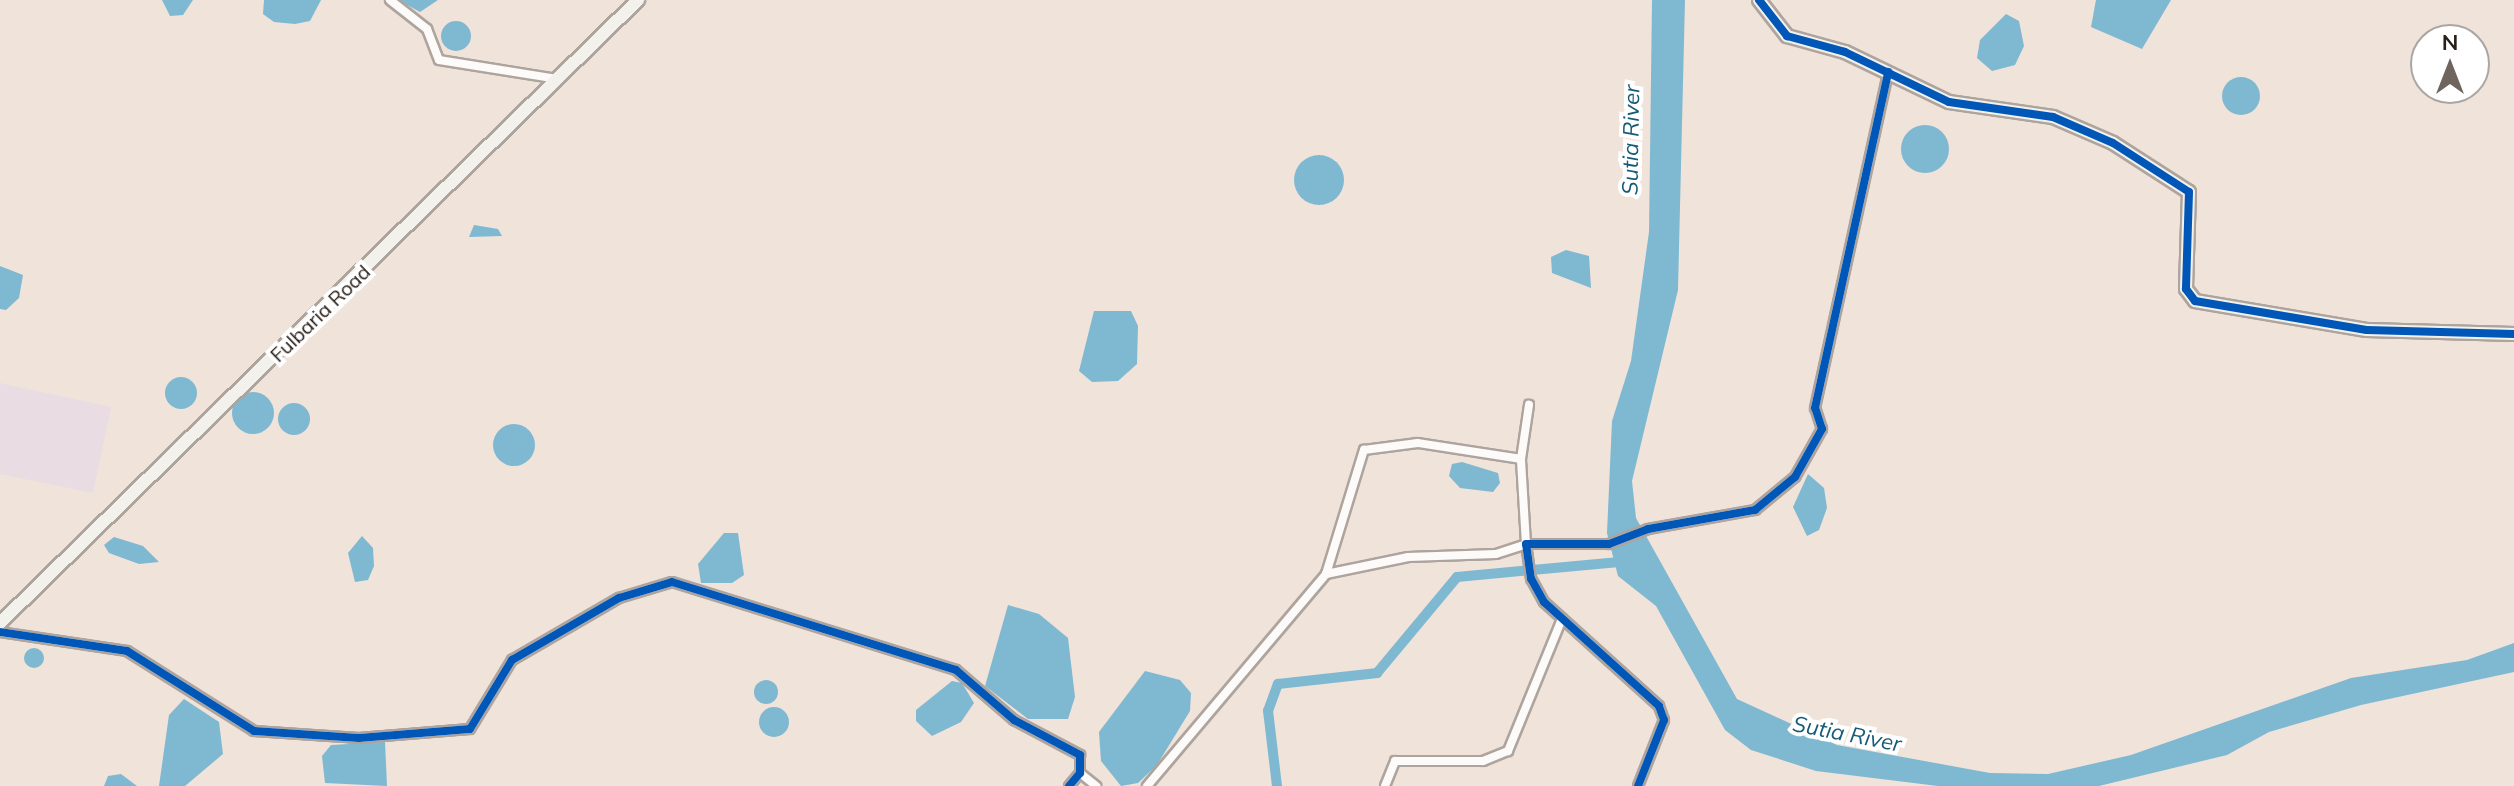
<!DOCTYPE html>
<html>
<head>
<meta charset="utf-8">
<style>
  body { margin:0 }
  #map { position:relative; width:2514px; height:786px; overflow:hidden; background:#f0e3da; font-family:Mulish,sans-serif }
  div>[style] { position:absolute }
  .industrial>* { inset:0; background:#e9dce3 }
  .water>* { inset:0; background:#7fb8d1 }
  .round { border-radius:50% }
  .canal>* { height:10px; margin:-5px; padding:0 5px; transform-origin:5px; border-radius:5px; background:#7fb8d1 }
  .roads { filter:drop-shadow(2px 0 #aea49e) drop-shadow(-2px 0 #aea49e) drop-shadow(0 2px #aea49e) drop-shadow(0 -2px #aea49e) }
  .street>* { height:8px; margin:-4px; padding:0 4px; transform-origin:4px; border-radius:4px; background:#fdfbf9 }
  .secondary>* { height:12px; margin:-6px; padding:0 6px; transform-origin:6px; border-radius:6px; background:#f3f1eb }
  .cycleway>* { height:8px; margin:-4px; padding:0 4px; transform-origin:4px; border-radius:4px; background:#0057b8 }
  span { translate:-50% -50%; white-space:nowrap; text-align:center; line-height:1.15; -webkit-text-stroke:8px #fff; paint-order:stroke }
  .street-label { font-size:20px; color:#29201b }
  .water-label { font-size:22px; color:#155a76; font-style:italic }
  .north { position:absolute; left:2410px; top:24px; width:80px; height:80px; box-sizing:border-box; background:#fff; border:2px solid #a9a6a4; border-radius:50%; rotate:0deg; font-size:22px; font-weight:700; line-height:32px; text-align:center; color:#29201b }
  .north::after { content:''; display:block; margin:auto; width:28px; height:36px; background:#6f645e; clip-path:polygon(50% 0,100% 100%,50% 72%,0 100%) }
</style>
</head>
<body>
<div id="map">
  <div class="industrial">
    <div style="clip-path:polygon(0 383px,111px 407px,93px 493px,0 474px)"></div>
  </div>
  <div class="water">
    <div style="clip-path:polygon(162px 0,193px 0,183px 15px,170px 16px)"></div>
    <div style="clip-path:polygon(264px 0,321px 0,310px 21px,295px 24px,274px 22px,263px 14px)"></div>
    <div style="clip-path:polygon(398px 0,438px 0,420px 12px)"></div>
    <div style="clip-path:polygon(1652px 0,1685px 0,1678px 290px,1632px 481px,1636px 518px,1737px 699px,1837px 745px,1990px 773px,2048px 774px,2131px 755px,2351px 678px,2467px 660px,2514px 643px,2514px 672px,2361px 705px,2269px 732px,2227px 755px,2099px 786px,1938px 786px,1816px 771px,1751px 750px,1725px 730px,1656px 606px,1618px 576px,1607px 533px,1612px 421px,1631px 361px,1649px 232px)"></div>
    <div style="clip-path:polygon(2096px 0,2171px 0,2142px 49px,2091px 27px)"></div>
    <div style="clip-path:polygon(2006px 14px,2019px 21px,2024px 46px,2015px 65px,1992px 71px,1977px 58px,1980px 40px)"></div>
    <div class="round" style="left:441px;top:21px;width:30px;height:30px"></div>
    <div class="round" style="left:2222px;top:77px;width:38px;height:38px"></div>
    <div class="round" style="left:1901px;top:125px;width:48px;height:48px"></div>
    <div class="round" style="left:1294px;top:155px;width:50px;height:50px"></div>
    <div style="clip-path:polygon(474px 225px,498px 229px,502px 236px,469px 237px)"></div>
    <div style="clip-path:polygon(1566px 250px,1589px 256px,1591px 288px,1552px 273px,1551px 257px)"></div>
    <div style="clip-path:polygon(0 266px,23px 275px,19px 298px,6px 310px,0 309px)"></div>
    <div style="clip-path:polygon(1094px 311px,1131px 311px,1138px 326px,1137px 364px,1118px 381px,1092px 382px,1079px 371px)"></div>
    <div class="round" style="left:165px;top:377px;width:32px;height:32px"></div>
    <div class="round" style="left:232px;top:392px;width:42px;height:42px"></div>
    <div class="round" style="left:278px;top:403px;width:32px;height:32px"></div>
    <div class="round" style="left:493px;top:424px;width:42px;height:42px"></div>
    <div style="clip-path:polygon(1462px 462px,1498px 473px,1500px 483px,1493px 492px,1460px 488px,1449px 476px,1452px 464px)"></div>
    <div style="clip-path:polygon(1808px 474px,1824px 488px,1827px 508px,1819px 530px,1807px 536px,1793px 507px)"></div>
    <div style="clip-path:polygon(724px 533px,738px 533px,744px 575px,732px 583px,701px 583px,698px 564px)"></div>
    <div style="clip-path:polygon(362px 536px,373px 548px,374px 566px,368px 580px,355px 582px,348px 553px)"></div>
    <div style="clip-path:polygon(114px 537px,143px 546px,159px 562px,139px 564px,109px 553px,104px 545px)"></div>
    <div style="clip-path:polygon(1008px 605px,1039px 614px,1068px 638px,1075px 697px,1068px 719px,1028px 719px,985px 686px)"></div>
    <div class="round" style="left:24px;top:648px;width:20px;height:20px"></div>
    <div style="clip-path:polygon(1145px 671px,1180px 680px,1191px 693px,1190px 711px,1157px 765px,1138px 783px,1121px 786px,1101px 761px,1099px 732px)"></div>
    <div class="round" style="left:754px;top:680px;width:24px;height:24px"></div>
    <div style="clip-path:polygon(952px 681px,962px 683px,974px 703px,961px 722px,932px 736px,916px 721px,916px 710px)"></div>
    <div style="clip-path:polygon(184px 699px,219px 722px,223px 754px,185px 786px,159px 786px,169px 715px)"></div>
    <div class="round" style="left:759px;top:707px;width:30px;height:30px"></div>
    <div style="clip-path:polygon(385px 742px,387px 786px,325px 783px,322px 756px,331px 745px)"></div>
    <div style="clip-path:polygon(121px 774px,137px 786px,104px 786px,108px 776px)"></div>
  </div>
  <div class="canal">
    <div style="left:1277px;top:786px;width:76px;rotate:-96.8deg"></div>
    <div style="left:1268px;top:711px;width:29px;rotate:-70deg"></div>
    <div style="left:1278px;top:684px;width:100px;rotate:-6.3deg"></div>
    <div style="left:1377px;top:673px;width:125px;rotate:-50.2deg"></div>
    <div style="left:1457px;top:577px;width:163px;rotate:-5.3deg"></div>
  </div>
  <div class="roads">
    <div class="street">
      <div style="left:390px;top:0;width:47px;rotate:38.1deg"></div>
      <div style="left:427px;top:29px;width:33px;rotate:69deg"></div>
      <div style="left:439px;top:60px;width:121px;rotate:9.1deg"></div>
      <div style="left:1326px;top:574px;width:84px;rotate:-11.7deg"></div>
      <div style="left:1408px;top:557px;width:88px;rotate:-2deg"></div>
      <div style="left:1496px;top:554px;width:32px;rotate:-18deg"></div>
      <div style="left:1526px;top:544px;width:85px;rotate:-93.4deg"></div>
      <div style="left:1521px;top:459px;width:55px;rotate:-81.6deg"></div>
      <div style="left:0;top:632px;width:128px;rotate:8.5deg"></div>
      <div style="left:127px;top:651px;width:150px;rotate:32.2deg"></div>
      <div style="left:254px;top:731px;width:105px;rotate:3.8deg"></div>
      <div style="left:359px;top:738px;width:111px;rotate:-4.6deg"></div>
      <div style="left:470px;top:729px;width:81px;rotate:-58.7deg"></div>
      <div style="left:512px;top:660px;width:124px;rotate:-30.1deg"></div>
      <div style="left:619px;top:598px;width:55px;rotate:-16.8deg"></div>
      <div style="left:672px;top:582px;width:297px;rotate:17.2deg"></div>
      <div style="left:956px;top:670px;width:77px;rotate:40.8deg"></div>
      <div style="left:1014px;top:720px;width:75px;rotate:27.9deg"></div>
      <div style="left:1080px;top:755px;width:18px;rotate:90deg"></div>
      <div style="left:1080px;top:773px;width:17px;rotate:130deg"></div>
      <div style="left:1080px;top:773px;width:21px;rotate:39deg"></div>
      <div style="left:1147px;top:786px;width:277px;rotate:-49.8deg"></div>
      <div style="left:1326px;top:574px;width:130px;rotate:-73deg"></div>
      <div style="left:1364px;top:450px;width:54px;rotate:-7.4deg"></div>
      <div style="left:1418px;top:443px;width:104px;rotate:8.8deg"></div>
      <div style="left:1385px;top:786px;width:27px;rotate:-68deg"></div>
      <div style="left:1395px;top:761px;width:88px"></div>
      <div style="left:1483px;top:761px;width:27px;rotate:-22deg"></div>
      <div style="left:1508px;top:751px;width:143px;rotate:-67.8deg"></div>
      <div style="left:1638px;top:786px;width:71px;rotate:-68.5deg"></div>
      <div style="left:1664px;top:720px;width:15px;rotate:-110deg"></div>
      <div style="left:1659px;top:706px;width:155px;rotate:-137.9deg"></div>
      <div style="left:1544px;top:602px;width:26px;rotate:-119deg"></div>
      <div style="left:1531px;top:579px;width:35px;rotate:-98deg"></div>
      <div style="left:1526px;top:544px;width:83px"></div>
      <div style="left:1609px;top:544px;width:42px;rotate:-21deg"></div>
      <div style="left:1648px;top:529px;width:109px;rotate:-10.1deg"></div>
      <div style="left:1755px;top:510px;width:52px;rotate:-39.5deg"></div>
      <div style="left:1795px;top:477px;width:55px;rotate:-60.6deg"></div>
      <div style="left:1822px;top:429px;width:22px;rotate:-108deg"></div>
      <div style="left:1815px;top:408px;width:344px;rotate:-77.7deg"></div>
    </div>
    <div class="secondary">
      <div style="left:1759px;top:0;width:46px;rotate:52.1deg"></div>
      <div style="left:1787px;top:36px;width:60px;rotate:15.4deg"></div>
      <div style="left:1845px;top:52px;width:115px;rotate:25.7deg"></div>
      <div style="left:1949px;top:102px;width:105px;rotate:8.2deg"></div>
      <div style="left:2053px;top:117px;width:65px;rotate:23.4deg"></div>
      <div style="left:2113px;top:143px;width:90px;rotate:32.8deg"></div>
      <div style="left:2189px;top:192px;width:97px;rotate:91.8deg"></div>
      <div style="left:2186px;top:289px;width:15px;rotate:53deg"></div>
      <div style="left:2195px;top:301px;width:174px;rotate:9.6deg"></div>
      <div style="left:2367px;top:330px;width:147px;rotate:1.6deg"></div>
      <div style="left:0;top:623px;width:892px;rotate:-44.32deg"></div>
    </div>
  </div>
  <div class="cycleway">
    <div style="left:1759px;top:0;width:46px;rotate:52.1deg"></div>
    <div style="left:1787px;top:36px;width:60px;rotate:15.4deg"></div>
    <div style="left:1845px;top:52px;width:115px;rotate:25.7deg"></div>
    <div style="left:1949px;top:102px;width:105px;rotate:8.2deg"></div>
    <div style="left:2053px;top:117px;width:65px;rotate:23.4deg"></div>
    <div style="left:2113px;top:143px;width:90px;rotate:32.8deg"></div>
    <div style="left:2189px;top:192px;width:97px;rotate:91.8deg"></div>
    <div style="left:2186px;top:289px;width:15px;rotate:53deg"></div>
    <div style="left:2195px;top:301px;width:174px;rotate:9.6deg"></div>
    <div style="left:2367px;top:330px;width:147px;rotate:1.6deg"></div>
    <div style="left:0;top:632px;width:128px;rotate:8.5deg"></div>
    <div style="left:127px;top:651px;width:150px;rotate:32.2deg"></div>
    <div style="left:254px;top:731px;width:105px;rotate:3.8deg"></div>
    <div style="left:359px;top:738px;width:111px;rotate:-4.6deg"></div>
    <div style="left:470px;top:729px;width:81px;rotate:-58.7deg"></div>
    <div style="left:512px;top:660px;width:124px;rotate:-30.1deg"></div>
    <div style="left:619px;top:598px;width:55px;rotate:-16.8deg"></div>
    <div style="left:672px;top:582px;width:297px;rotate:17.2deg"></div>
    <div style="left:956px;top:670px;width:77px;rotate:40.8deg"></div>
    <div style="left:1014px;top:720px;width:75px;rotate:27.9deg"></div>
    <div style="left:1080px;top:755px;width:18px;rotate:90deg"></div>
    <div style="left:1080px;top:773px;width:17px;rotate:130deg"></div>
    <div style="left:1638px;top:786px;width:71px;rotate:-68.5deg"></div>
    <div style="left:1664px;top:720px;width:15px;rotate:-110deg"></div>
    <div style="left:1659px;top:706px;width:155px;rotate:-137.9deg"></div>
    <div style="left:1544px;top:602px;width:26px;rotate:-119deg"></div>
    <div style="left:1531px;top:579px;width:35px;rotate:-98deg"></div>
    <div style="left:1526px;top:544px;width:83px"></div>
    <div style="left:1609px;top:544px;width:42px;rotate:-21deg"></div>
    <div style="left:1648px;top:529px;width:109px;rotate:-10.1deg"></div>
    <div style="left:1755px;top:510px;width:52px;rotate:-39.5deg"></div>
    <div style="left:1795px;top:477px;width:55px;rotate:-60.6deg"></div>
    <div style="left:1822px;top:429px;width:22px;rotate:-108deg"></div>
    <div style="left:1815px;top:408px;width:344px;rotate:-77.7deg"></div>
  </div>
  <div class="street-label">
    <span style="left:320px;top:313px;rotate:-44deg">Fulbaria Road</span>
  </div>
  <div class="water-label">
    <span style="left:1631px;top:140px;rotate:-89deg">Sutia River</span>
    <span style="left:1847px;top:734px;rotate:11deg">Sutia River</span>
  </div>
  <div class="north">N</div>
</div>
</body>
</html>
